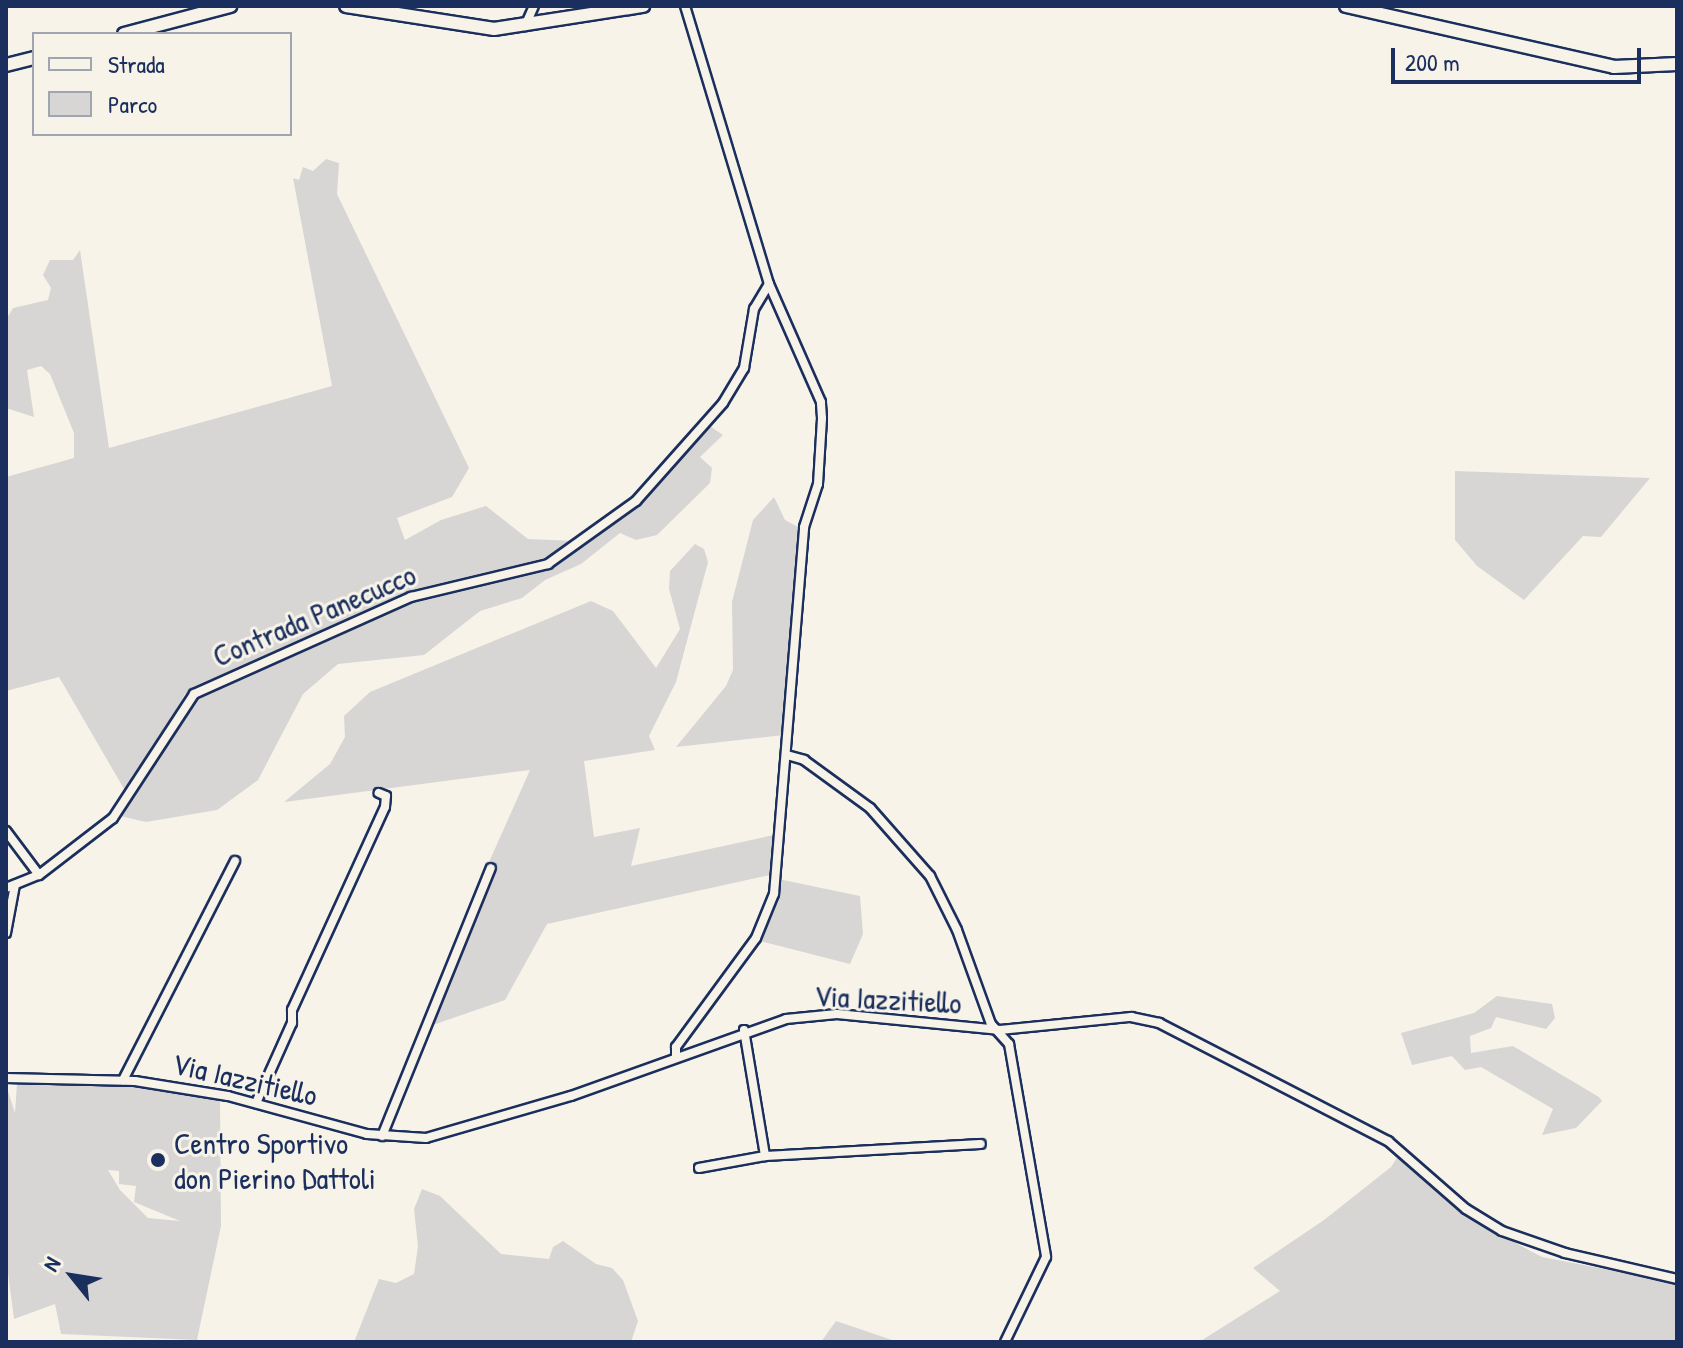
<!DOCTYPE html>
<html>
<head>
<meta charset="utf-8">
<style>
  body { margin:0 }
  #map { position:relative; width:1683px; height:1348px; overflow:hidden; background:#f7f3e8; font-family:"Patrick Hand",sans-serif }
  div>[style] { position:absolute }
  .green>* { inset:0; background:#d7d6d4 }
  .roads { filter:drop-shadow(2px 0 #1b2f5e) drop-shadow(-2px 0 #1b2f5e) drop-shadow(0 2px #1b2f5e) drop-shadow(0 -2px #1b2f5e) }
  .street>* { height:8px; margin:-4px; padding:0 4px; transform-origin:4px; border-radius:4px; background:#f7f3e8 }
  .secondary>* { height:12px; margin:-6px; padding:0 6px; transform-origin:6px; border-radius:6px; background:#f7f3e8 }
  .dots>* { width:22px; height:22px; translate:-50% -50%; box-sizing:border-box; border:4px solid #f7f3e8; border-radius:50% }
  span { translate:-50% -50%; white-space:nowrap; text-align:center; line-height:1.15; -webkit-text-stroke:6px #f7f3e8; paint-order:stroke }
  .street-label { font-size:30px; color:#1b2f5e }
  .poi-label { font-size:30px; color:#1b2f5e }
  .left { translate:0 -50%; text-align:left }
  .frame { position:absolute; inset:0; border:8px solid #1b2f5e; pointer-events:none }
  .legend { position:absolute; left:32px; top:32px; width:260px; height:104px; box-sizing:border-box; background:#f7f3e8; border:2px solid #9fa5b1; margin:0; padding:10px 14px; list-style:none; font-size:24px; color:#1b2f5e }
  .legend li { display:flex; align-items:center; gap:16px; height:40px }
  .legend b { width:40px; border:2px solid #9fa5b1 }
  .north { position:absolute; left:32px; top:1236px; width:80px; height:80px; -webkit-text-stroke:6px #f7f3e8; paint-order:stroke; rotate:300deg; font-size:22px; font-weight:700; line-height:32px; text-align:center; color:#1b2f5e }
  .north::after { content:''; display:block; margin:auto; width:28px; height:36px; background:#1b2f5e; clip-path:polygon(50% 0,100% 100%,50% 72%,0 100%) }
  .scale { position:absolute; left:1391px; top:48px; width:250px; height:36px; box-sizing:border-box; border:4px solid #1b2f5e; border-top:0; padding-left:10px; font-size:24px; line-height:28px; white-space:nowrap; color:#1b2f5e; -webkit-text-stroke:6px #f7f3e8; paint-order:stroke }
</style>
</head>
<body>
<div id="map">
  <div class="green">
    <div style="clip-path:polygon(326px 159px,339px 163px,337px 194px,469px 468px,452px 497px,397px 518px,405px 540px,441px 520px,486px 506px,528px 539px,576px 541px,525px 568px,417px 591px,224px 680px,412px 599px,477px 587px,550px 564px,641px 500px,705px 423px,723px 435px,700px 457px,712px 468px,710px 483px,657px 535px,636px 540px,620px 533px,581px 564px,545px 580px,522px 598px,480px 611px,424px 655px,338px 664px,303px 694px,258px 780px,217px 810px,146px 822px,120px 816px,199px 693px,185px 694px,127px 794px,59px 677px,6px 691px,6px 477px,74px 458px,74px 433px,50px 374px,41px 366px,27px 370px,34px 417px,6px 408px,6px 320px,13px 308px,48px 300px,51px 288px,43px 275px,50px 260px,73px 260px,80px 250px,109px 448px,332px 386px,293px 178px,299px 180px,303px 167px,313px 171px)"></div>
    <div style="clip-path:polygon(1455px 471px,1650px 478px,1601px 537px,1583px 536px,1524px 600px,1477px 566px,1455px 540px)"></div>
    <div style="clip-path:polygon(774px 497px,785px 520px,798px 527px,784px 735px,676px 747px,726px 686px,733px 670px,732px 602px,753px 520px)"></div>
    <div style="clip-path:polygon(695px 544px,704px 549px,708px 562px,676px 682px,649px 736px,655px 750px,584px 761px,594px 837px,640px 828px,631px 866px,774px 835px,770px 875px,547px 924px,505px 1000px,430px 1026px,477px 912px,477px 889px,530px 770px,284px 802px,330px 764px,345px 737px,344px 716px,370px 692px,591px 601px,613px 611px,656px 668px,680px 629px,669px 589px,670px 571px)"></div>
    <div style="clip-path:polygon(778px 879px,860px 896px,863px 934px,850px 964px,756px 940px,775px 907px)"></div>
    <div style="clip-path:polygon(1497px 996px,1552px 1004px,1555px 1018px,1546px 1029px,1496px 1017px,1491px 1028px,1470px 1036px,1471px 1053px,1513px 1046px,1599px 1097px,1602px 1101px,1576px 1128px,1542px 1135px,1553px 1109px,1481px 1067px,1465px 1070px,1452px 1056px,1412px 1065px,1401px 1033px,1474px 1013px)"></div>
    <div style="clip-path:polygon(evenodd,111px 1082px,220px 1099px,221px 1226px,197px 1340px,61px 1334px,55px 1304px,14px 1319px,6px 1258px,6px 1085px,15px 1113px,17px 1084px,111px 1082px,108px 1170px,119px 1171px,119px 1184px,136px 1186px,134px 1202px,180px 1221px,148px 1218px,120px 1190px,108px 1170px)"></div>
    <div style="clip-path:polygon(1400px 1153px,1478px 1223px,1542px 1257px,1677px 1283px,1677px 1342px,1199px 1342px,1280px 1291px,1253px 1268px,1324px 1220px,1391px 1167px)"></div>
    <div style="clip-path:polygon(422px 1189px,440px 1196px,501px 1254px,549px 1259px,553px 1247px,563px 1241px,596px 1264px,612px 1268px,623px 1280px,638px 1321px,631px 1342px,354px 1342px,379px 1279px,396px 1283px,414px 1274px,418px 1246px,414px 1209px)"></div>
    <div style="clip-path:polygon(836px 1321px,898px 1342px,821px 1342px)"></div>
  </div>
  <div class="roads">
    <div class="street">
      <div style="left:525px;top:26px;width:22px;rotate:-66deg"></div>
      <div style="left:787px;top:755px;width:18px;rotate:16deg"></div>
      <div style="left:804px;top:760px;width:82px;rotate:36deg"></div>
      <div style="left:870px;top:808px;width:91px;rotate:48.6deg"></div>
      <div style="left:930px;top:876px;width:60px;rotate:63.4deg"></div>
      <div style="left:957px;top:930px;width:100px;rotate:70.1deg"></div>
      <div style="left:991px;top:1024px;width:27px;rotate:48deg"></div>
      <div style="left:1009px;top:1044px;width:216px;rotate:80.1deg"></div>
      <div style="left:1046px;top:1257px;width:94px;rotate:115.8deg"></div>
      <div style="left:6px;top:831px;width:55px;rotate:53.1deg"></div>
      <div style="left:6px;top:888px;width:35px;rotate:-22deg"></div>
      <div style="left:39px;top:875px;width:93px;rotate:-37.6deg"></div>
      <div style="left:113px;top:818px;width:148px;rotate:-56.8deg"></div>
      <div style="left:194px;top:694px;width:238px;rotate:-24.1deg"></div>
      <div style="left:411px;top:597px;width:141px;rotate:-13.5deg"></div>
      <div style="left:548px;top:564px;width:108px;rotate:-35.6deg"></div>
      <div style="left:636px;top:501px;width:131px;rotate:-48.4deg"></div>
      <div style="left:723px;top:403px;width:41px;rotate:-59deg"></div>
      <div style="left:744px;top:368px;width:60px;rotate:-80.4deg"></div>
      <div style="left:754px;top:309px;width:29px;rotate:-59deg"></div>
      <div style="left:769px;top:284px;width:290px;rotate:-106.8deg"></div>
      <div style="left:6px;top:933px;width:49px;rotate:-79.4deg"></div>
      <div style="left:744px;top:1030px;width:128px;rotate:80.5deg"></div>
      <div style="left:676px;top:1055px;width:8px;rotate:-90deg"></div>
      <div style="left:676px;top:1047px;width:135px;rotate:-53.7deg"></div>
      <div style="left:756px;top:938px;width:48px;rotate:-67.8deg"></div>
      <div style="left:774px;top:894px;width:368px;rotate:-85.3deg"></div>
      <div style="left:804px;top:527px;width:45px;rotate:-72deg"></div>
      <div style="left:818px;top:484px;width:66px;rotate:-86.5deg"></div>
      <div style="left:822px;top:418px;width:16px;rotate:-94deg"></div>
      <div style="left:821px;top:402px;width:129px;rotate:-113.8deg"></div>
      <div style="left:6px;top:1078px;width:129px;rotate:1.3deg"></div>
      <div style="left:135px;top:1081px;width:94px;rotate:9.2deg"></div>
      <div style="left:228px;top:1096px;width:144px;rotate:15.3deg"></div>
      <div style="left:367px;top:1134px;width:59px;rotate:3.9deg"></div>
      <div style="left:426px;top:1138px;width:151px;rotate:-16.2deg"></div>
      <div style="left:571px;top:1096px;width:228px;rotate:-19.7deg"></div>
      <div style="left:786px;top:1019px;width:51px;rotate:-5.6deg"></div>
      <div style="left:837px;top:1014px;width:164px;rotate:5.6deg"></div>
      <div style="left:1000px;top:1030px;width:132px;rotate:-5.7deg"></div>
      <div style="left:1131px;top:1017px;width:29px;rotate:12deg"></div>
      <div style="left:1159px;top:1023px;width:258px;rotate:27.3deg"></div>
      <div style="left:1388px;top:1141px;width:103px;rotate:41.1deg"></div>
      <div style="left:1466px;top:1209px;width:42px;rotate:31.4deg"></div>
      <div style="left:1502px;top:1231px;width:67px;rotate:19.2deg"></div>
      <div style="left:1565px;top:1253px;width:115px;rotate:13.1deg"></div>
      <div style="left:123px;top:1080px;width:246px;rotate:-62.9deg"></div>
      <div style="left:256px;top:1103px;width:88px;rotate:-65.8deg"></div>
      <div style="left:292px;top:1023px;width:13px;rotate:-90deg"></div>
      <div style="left:292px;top:1010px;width:223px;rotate:-65.4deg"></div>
      <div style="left:385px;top:807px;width:11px;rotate:-85deg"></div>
      <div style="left:386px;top:796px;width:8px;rotate:-157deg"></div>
      <div style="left:382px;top:1136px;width:289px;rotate:-67.9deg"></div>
      <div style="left:699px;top:1168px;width:67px;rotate:-10.3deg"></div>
      <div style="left:765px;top:1156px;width:216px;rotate:-3.2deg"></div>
    </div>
    <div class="secondary">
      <div style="left:346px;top:6px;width:150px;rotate:8.8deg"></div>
      <div style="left:494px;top:29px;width:151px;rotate:-8.8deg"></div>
      <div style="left:1346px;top:6px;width:275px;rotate:12.8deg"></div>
      <div style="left:1614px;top:67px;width:63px;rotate:-2.7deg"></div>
      <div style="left:124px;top:34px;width:110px;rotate:-14.8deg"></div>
      <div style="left:6px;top:65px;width:29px;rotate:-14deg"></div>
    </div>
  </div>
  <div class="dots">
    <div style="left:158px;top:1160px;background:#1b2f5e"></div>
  </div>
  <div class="street-label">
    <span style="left:314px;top:615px;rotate:-23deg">Contrada Panecucco</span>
    <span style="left:888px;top:999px;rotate:3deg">Via Iazzitiello</span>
    <span style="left:245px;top:1079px;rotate:13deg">Via Iazzitiello</span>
  </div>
  <div class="poi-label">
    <span class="left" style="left:174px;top:1160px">Centro Sportivo<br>don Pierino Dattoli</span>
  </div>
  <div class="frame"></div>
  <ul class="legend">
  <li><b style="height:10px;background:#f7f3e8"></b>Strada</li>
  <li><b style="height:22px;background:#d7d6d4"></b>Parco</li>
  </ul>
  <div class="north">N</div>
  <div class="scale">200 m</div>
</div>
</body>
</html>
